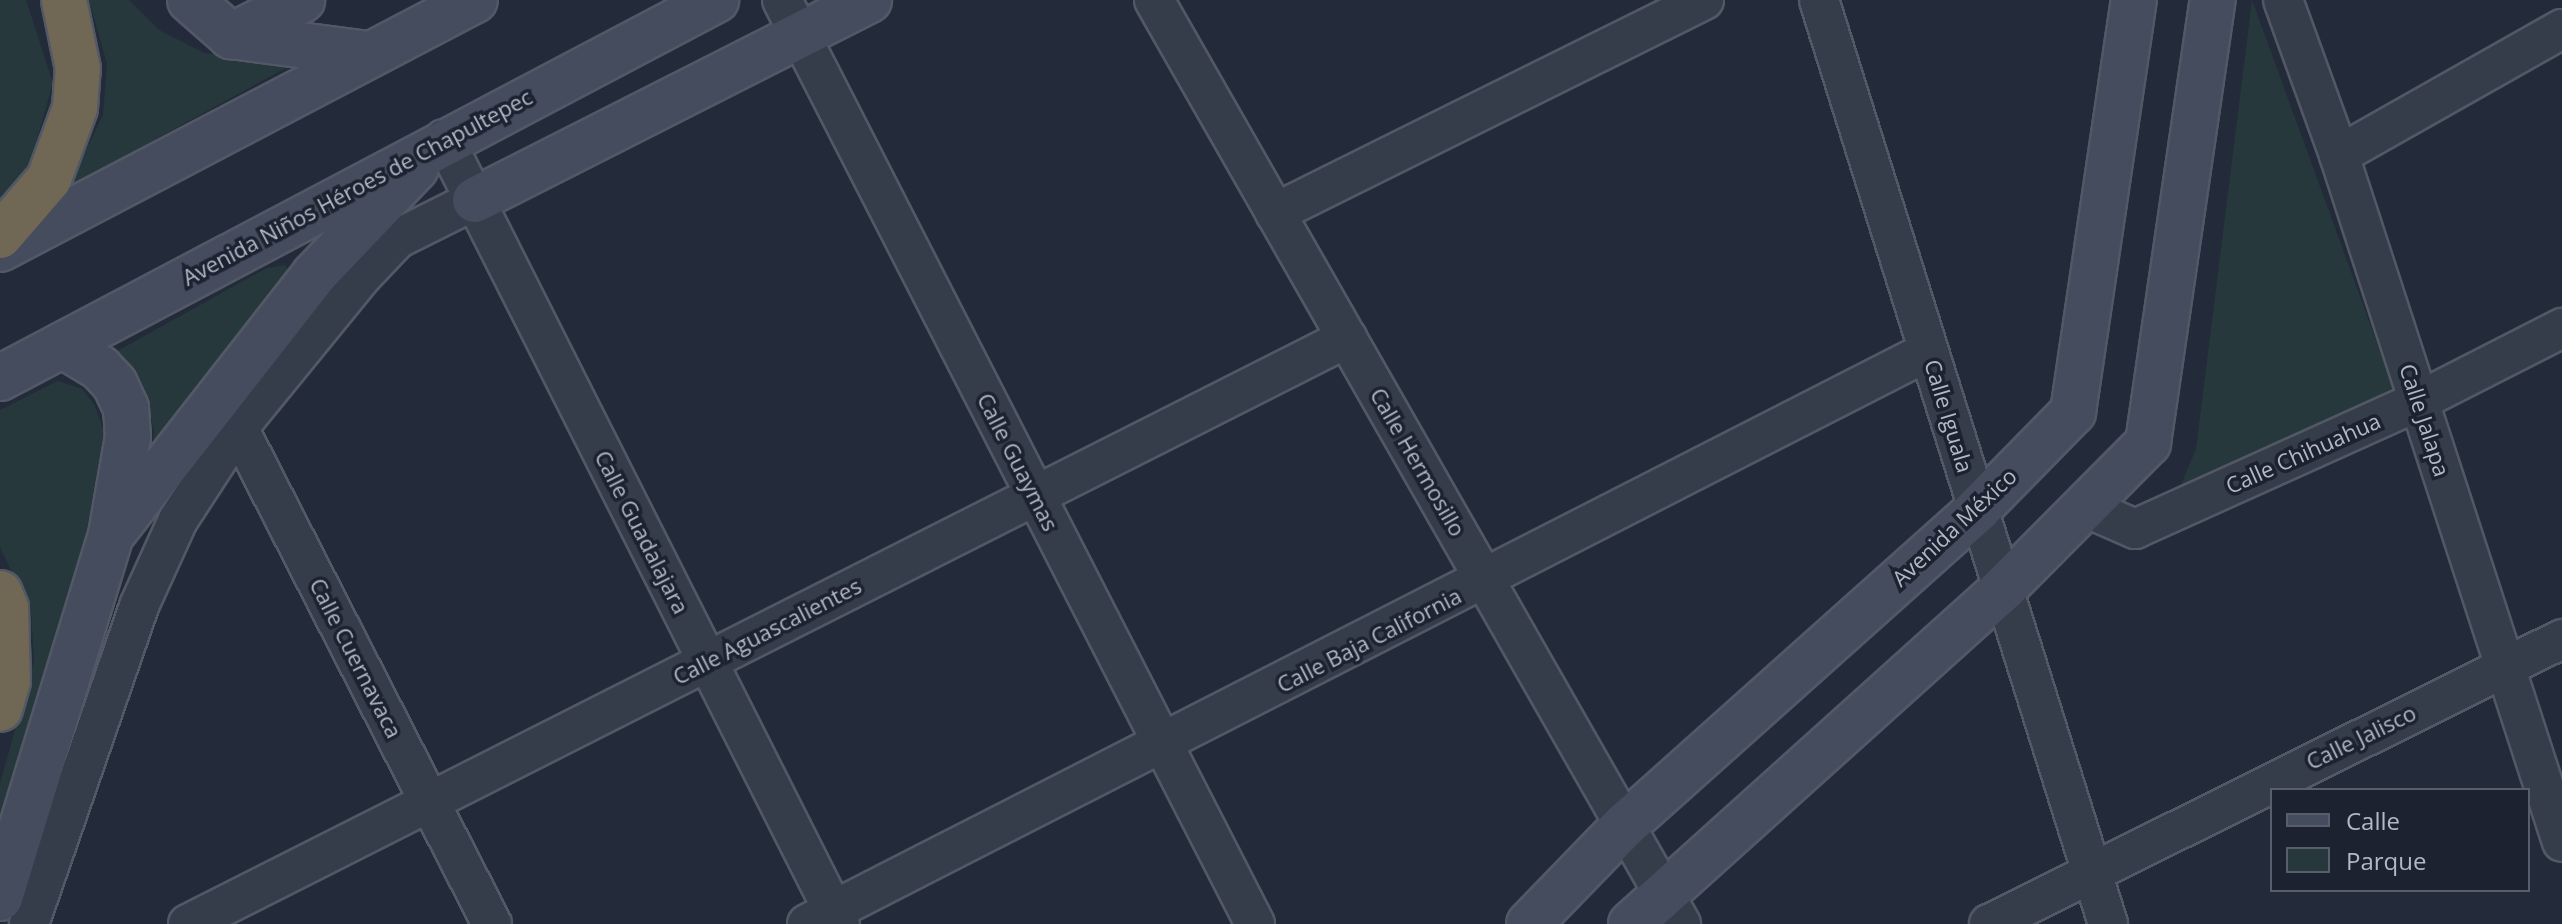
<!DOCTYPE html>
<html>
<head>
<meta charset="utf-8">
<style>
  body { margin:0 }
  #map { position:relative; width:2562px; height:924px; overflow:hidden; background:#232b3a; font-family:"Open Sans",sans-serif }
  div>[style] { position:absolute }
  .green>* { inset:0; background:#26383c }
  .roads { filter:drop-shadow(2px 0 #525865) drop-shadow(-2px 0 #525865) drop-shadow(0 2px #525865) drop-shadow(0 -2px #525865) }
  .street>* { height:38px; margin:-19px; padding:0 19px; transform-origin:19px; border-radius:19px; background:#363d4a }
  .secondary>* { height:44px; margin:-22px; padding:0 22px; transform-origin:22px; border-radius:22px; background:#454c5d }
  .highway>* { height:44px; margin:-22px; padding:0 22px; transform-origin:22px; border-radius:22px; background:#706754 }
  span { translate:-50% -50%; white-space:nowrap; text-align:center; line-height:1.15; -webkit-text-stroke:7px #1c222f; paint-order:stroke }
  .street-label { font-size:22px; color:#b2b8c6 }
  .legend { position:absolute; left:2270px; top:788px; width:260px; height:104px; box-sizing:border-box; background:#1c222f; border:2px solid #585e6b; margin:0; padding:10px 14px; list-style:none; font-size:24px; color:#b2b8c6 }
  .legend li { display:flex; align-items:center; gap:16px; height:40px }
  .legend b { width:40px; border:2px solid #585e6b }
</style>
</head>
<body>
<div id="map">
  <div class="green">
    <div style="clip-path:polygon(0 0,26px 0,53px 83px,31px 161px,0 204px)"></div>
    <div style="clip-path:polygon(89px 0,129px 0,159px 30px,204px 53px,293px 64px,68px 187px,103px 115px,107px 64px)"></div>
    <div style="clip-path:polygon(2252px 0,2397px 398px,2175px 499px,2196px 449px)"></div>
    <div style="clip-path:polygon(285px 265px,290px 273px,220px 357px,152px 456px,154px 430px,145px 396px,131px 371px,112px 354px,267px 268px)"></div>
    <div style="clip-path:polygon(58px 381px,82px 389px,95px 406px,104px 432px,104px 479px,0 862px,0 784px,34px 661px,31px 612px,0 547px,0 410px)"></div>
  </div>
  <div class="roads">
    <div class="street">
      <div style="left:782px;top:0;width:1038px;rotate:62.89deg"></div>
      <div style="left:1154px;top:0;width:1064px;rotate:60.3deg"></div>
      <div style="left:1819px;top:0;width:968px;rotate:72.63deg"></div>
      <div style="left:2283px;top:0;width:165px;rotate:70.1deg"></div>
      <div style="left:2339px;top:155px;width:722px;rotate:72.02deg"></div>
      <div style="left:444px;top:139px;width:879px;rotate:63.23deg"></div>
      <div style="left:2339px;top:155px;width:256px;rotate:-29.5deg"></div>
      <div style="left:1275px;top:213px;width:479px;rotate:-26.4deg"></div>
      <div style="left:229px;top:410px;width:577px;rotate:62.9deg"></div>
      <div style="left:2085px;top:507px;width:55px;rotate:23.7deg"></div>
      <div style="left:2135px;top:529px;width:312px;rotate:-24.3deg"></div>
      <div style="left:2419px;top:401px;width:161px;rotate:-27deg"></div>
      <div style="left:29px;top:924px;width:336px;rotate:-70.9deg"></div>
      <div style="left:139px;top:606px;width:94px;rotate:-65.6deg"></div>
      <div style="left:178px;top:520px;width:110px;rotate:-56.9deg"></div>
      <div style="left:238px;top:428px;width:198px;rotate:-50.8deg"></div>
      <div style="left:363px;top:275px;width:50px;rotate:-46.6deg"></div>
      <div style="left:397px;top:239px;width:87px;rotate:-26.6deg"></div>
      <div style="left:188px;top:924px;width:1299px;rotate:-26.82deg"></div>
      <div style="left:807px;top:924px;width:1259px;rotate:-27.07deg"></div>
      <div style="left:1989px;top:924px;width:640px;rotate:-26.44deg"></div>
    </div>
    <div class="secondary">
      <div style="left:190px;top:0;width:55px;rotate:41.3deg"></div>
      <div style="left:231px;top:36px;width:138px;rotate:7.5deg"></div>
      <div style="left:231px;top:36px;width:80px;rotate:-26.9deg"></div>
      <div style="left:475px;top:200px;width:442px;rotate:-26.9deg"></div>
      <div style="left:0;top:249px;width:536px;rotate:-27.66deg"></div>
      <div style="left:0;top:378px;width:810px;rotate:-27.83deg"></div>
      <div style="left:115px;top:530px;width:323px;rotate:-52deg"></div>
      <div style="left:314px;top:275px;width:148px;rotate:-46.4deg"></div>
      <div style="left:0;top:898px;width:380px;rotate:-73deg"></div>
      <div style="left:111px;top:535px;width:99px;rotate:-80.2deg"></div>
      <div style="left:128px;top:437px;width:29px;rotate:-94deg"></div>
      <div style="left:126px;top:408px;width:26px;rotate:-115deg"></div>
      <div style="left:115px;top:384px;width:22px;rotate:-133deg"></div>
      <div style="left:100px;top:368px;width:44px;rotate:-148.8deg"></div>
      <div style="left:1529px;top:924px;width:138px;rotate:-45.9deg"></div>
      <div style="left:1625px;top:825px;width:474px;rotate:-41.8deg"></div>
      <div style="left:1978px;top:509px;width:136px;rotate:-45.6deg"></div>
      <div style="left:2073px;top:412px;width:416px;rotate:-81.6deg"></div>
      <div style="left:1631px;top:924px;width:501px;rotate:-42deg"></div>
      <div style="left:2003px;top:589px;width:206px;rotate:-45.2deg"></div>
      <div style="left:2148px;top:443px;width:448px;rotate:-81.7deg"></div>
    </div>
    <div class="highway">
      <div style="left:0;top:236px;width:75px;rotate:-49.3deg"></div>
      <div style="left:49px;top:179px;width:76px;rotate:-69.9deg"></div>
      <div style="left:75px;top:108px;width:39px;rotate:-86deg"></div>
      <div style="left:78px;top:69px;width:70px;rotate:-101.5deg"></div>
      <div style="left:0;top:593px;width:16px;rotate:68deg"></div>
      <div style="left:6px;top:608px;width:73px;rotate:88.4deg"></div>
      <div style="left:8px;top:681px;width:29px;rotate:106deg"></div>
    </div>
  </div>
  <div class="street-label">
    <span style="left:357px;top:187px;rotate:-28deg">Avenida Niños Héroes de Chapultepec</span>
    <span style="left:1949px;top:416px;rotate:73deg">Calle Iguala</span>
    <span style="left:2425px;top:420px;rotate:72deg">Calle Jalapa</span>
    <span style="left:2303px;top:453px;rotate:-24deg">Calle Chihuahua</span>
    <span style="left:1018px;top:462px;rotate:63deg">Calle Guaymas</span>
    <span style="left:1418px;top:462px;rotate:60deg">Calle Hermosillo</span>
    <span style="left:1954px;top:527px;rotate:-43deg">Avenida México</span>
    <span style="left:642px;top:532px;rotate:63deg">Calle Guadalajara</span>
    <span style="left:767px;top:631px;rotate:-27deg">Calle Aguascalientes</span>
    <span style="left:1369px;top:640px;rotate:-27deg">Calle Baja California</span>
    <span style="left:356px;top:658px;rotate:63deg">Calle Cuernavaca</span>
    <span style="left:2361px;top:737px;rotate:-26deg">Calle Jalisco</span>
  </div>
  <ul class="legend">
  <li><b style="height:10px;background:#454c5d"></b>Calle</li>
  <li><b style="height:22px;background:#26383c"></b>Parque</li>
  </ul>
</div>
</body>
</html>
